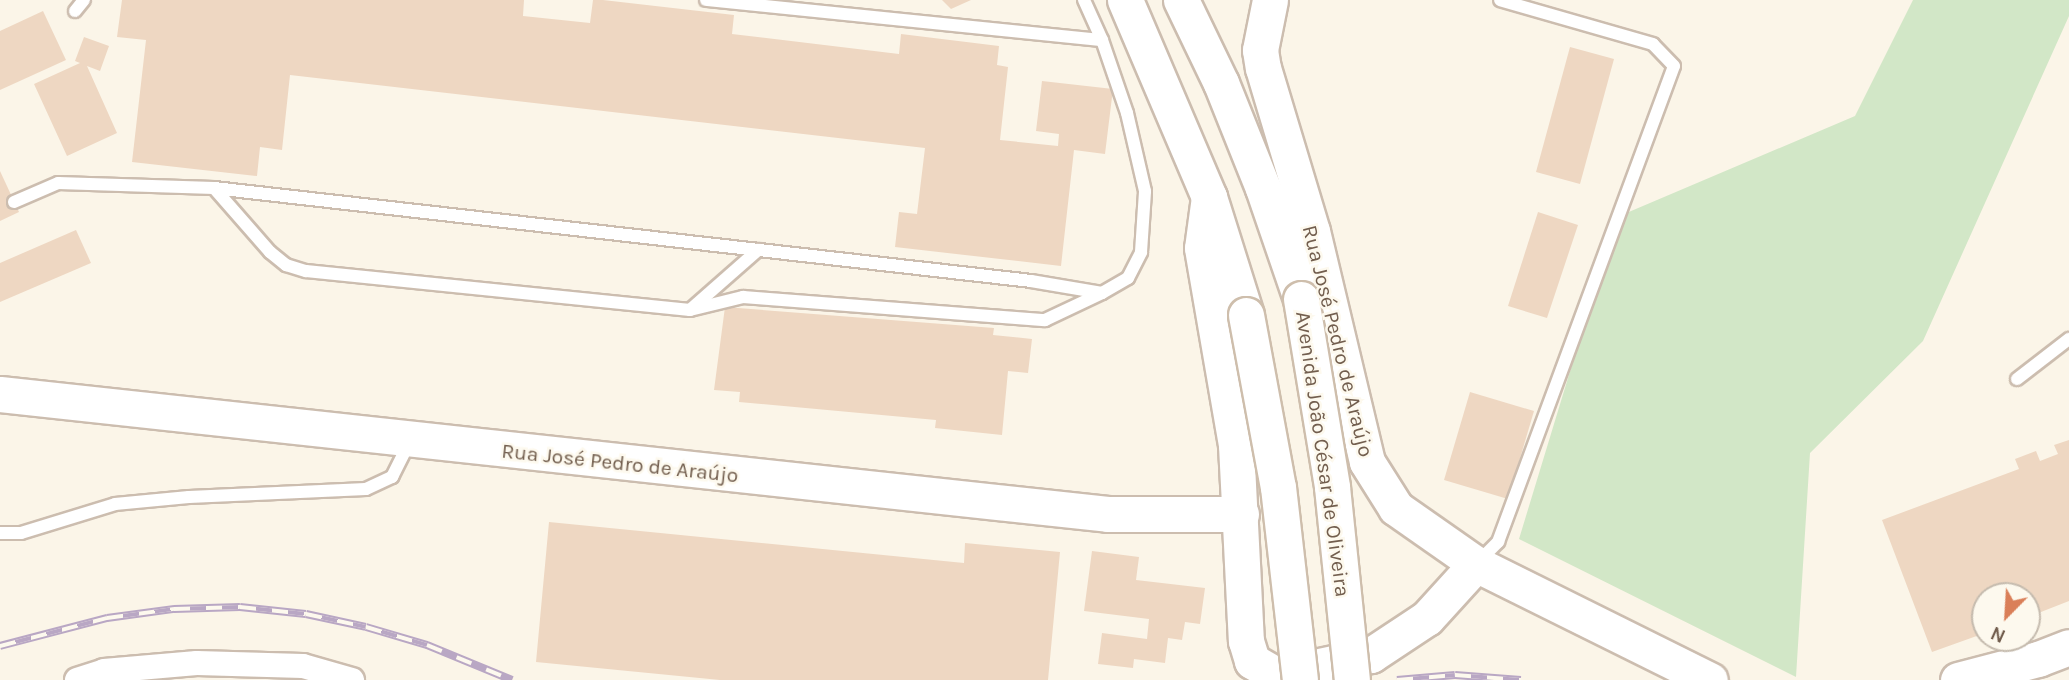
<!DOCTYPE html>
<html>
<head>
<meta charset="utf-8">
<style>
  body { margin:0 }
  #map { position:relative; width:2069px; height:680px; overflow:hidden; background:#fbf5e8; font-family:Karla,sans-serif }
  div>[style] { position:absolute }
  .green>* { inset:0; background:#d2e7c7 }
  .building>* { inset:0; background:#eed7c2 }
  .roads { filter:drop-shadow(2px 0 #ccbdaf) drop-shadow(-2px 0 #ccbdaf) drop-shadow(0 2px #ccbdaf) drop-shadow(0 -2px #ccbdaf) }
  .lane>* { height:12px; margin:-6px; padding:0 6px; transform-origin:6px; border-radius:6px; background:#fff }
  .street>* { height:24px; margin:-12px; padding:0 12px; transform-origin:12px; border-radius:12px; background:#fff }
  .secondary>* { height:35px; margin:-17.5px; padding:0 17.5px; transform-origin:17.5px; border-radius:17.5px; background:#fff }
  .rail>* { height:8px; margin-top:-4px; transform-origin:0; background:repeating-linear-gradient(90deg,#fdf9ee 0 16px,#b9a7c4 0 32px); box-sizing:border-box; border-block:2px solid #b9a7c4 }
  .bridges { filter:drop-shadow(2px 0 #cebeac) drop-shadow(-2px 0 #cebeac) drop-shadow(0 2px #cebeac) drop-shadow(0 -2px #cebeac) }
  .secondary-bridge>* { height:35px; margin:-17.5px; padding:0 17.5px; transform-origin:17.5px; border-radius:17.5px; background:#fff }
  span { translate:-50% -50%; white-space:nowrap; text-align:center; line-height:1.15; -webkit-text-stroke:5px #fdf9ee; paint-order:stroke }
  .street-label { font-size:21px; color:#725e4e }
  .north { position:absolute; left:1971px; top:582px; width:70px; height:70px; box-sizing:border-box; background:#fdf9ee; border:2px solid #c5bbae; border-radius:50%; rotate:204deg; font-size:19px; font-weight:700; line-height:28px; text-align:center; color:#725e4e }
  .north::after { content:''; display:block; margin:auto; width:24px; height:32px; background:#da7f58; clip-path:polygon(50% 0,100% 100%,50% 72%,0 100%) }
</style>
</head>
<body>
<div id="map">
  <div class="green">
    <div style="clip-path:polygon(1913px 0,2069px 0,2069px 16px,1923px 341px,1810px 453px,1796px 677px,1519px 539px,1617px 217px,1855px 116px)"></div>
  </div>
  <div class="building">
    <div style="clip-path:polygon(122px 0,524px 0,523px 16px,590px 23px,593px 0,603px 0,734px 15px,732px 34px,899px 54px,901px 34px,999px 46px,997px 65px,1008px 67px,1000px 140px,1058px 146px,1059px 134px,1036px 131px,1042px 81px,1113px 89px,1105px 154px,1074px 150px,1061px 266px,895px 247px,899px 212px,917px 214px,925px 148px,290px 75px,282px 150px,260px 147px,257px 176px,132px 162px,146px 40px,117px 37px)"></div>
    <div style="clip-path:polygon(942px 0,971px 0,951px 9px)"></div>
    <div style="clip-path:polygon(43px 11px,66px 60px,0 90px,0 31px)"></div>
    <div style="clip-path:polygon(84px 37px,109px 46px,100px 71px,87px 66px,117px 133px,67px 156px,34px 84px,80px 63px,75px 61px)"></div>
    <div style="clip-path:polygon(1570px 47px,1614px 59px,1580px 184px,1536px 172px)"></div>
    <div style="clip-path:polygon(0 171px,19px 212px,0 221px)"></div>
    <div style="clip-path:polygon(1538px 212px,1578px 225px,1547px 318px,1508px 306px)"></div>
    <div style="clip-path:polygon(76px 230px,91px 263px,0 302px,0 263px)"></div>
    <div style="clip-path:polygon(725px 307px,994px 328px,993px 335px,1032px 339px,1028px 373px,1008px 371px,1002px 435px,935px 428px,936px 420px,739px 402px,740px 392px,714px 390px)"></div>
    <div style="clip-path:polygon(1470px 392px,1534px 411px,1508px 499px,1444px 480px)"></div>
    <div style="clip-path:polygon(2069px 440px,2069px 601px,2031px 616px,2037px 630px,2027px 633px,2027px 596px,1985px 596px,1985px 633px,1932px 652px,1882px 520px,2019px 469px,2015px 459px,2036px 451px,2040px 461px,2058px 454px,2054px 445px)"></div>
    <div style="clip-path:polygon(549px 522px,964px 563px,965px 543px,1060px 552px,1048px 680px,720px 680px,536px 662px)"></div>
    <div style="clip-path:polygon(1092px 551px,1139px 557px,1136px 580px,1205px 588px,1200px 624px,1185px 622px,1182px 640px,1168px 638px,1165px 663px,1134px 659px,1133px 668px,1098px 664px,1102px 633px,1147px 639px,1149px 619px,1084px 611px)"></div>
  </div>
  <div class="roads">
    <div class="lane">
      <div style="left:706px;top:0;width:398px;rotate:5.8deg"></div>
      <div style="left:75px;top:11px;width:14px;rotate:-51deg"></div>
      <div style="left:214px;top:188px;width:85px;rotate:48.8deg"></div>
      <div style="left:270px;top:252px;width:21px;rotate:39deg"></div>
      <div style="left:286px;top:265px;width:21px;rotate:17deg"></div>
      <div style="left:306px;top:271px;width:386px;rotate:5.8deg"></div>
      <div style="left:690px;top:310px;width:55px;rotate:-13.8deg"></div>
      <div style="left:743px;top:297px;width:303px;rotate:4.4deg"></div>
      <div style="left:1045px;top:320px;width:63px;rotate:-25.3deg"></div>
      <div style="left:14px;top:202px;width:48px;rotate:-23.4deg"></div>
      <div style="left:58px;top:183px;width:156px;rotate:1.8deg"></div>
      <div style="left:214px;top:188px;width:822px;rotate:6.49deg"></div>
      <div style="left:1031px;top:281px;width:72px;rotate:9.6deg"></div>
      <div style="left:1102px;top:293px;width:30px;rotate:-30deg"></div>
      <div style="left:1128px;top:278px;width:29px;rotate:-63deg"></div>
      <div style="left:1141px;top:252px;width:61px;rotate:-86.2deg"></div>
      <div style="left:1145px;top:191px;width:80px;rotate:-103deg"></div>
      <div style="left:1127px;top:113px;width:77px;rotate:-108.9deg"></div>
      <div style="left:1102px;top:40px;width:44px;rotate:-114.2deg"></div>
      <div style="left:692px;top:308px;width:88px;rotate:-41.3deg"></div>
      <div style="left:2017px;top:379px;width:66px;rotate:-37.6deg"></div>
      <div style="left:0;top:533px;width:21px"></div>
      <div style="left:21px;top:533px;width:98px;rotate:-17.1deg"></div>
      <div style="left:115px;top:504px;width:74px;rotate:-5.4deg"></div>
      <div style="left:189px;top:497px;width:177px;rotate:-2.6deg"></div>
      <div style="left:366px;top:489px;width:29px;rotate:-25deg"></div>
      <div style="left:392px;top:477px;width:40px;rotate:-63.4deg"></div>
      <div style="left:1477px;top:563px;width:30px;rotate:-45deg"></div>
      <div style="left:1498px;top:542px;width:507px;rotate:-69.71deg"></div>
      <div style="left:1674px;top:66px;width:30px;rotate:-134deg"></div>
      <div style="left:1653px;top:44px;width:159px;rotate:-164deg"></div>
    </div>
    <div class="street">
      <div style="left:77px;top:680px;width:28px;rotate:-18deg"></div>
      <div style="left:104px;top:671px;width:93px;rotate:-4.9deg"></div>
      <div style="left:197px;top:663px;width:106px;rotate:1.6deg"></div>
      <div style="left:303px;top:666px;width:51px;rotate:15.9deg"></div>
    </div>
    <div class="secondary">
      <div style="left:1125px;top:0;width:214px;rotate:66.9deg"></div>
      <div style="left:1209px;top:197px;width:124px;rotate:72.6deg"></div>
      <div style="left:1181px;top:0;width:92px;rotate:64.3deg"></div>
      <div style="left:1221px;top:83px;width:113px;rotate:68.2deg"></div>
      <div style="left:1263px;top:188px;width:117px;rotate:71.1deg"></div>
      <div style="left:1270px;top:0;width:51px;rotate:101.3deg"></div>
      <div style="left:1260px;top:50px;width:18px;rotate:81deg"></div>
      <div style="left:1263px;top:68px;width:170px;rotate:73.3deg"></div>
      <div style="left:1312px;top:231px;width:237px;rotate:76.6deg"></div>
      <div style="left:1367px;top:462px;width:54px;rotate:57.8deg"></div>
      <div style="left:1396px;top:508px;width:98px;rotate:35deg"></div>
      <div style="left:1476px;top:564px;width:261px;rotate:26.4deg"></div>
      <div style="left:1209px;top:197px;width:51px;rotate:97.8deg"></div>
      <div style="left:1202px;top:248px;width:200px;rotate:80.2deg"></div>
      <div style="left:1236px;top:445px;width:196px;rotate:87.1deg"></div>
      <div style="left:1246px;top:641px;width:21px;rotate:73deg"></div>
      <div style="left:1252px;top:661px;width:24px;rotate:30deg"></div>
      <div style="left:1273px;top:673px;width:13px"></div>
      <div style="left:1286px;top:673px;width:87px;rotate:-12deg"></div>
      <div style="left:1371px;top:655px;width:67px;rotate:-33.5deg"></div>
      <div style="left:1427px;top:618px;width:73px;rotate:-47.8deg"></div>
      <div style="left:0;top:394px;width:1114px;rotate:6.18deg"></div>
      <div style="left:1108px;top:514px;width:133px"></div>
      <div style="left:1958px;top:680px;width:83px;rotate:-14.7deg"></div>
      <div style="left:2038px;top:659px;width:33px;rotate:-21deg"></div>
    </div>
  </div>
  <div class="rail">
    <div style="left:0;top:646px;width:111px;rotate:-14.7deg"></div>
    <div style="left:107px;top:618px;width:68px;rotate:-7.7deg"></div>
    <div style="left:174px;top:609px;width:66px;rotate:-1.7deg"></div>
    <div style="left:240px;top:607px;width:66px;rotate:6.1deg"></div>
    <div style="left:306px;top:614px;width:61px;rotate:12.2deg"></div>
    <div style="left:366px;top:627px;width:64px;rotate:16.4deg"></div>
    <div style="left:427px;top:645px;width:92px;rotate:22.4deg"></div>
    <div style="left:1397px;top:680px;width:58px;rotate:-4.9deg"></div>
    <div style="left:1455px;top:675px;width:66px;rotate:4.3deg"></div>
  </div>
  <div class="bridges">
    <div class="secondary-bridge">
      <div style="left:1301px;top:299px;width:191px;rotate:80.6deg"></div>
      <div style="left:1332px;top:487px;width:194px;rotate:84.1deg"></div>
      <div style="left:1246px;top:315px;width:175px;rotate:79.5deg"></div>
      <div style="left:1278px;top:487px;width:194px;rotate:83.5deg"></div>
    </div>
  </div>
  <div class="street-label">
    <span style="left:1338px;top:341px;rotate:76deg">Rua José Pedro de Araújo</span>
    <span style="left:1323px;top:454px;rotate:82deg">Avenida João César de Oliveira</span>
    <span style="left:620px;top:463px;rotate:6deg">Rua José Pedro de Araújo</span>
  </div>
  <div class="north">N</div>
</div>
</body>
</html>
